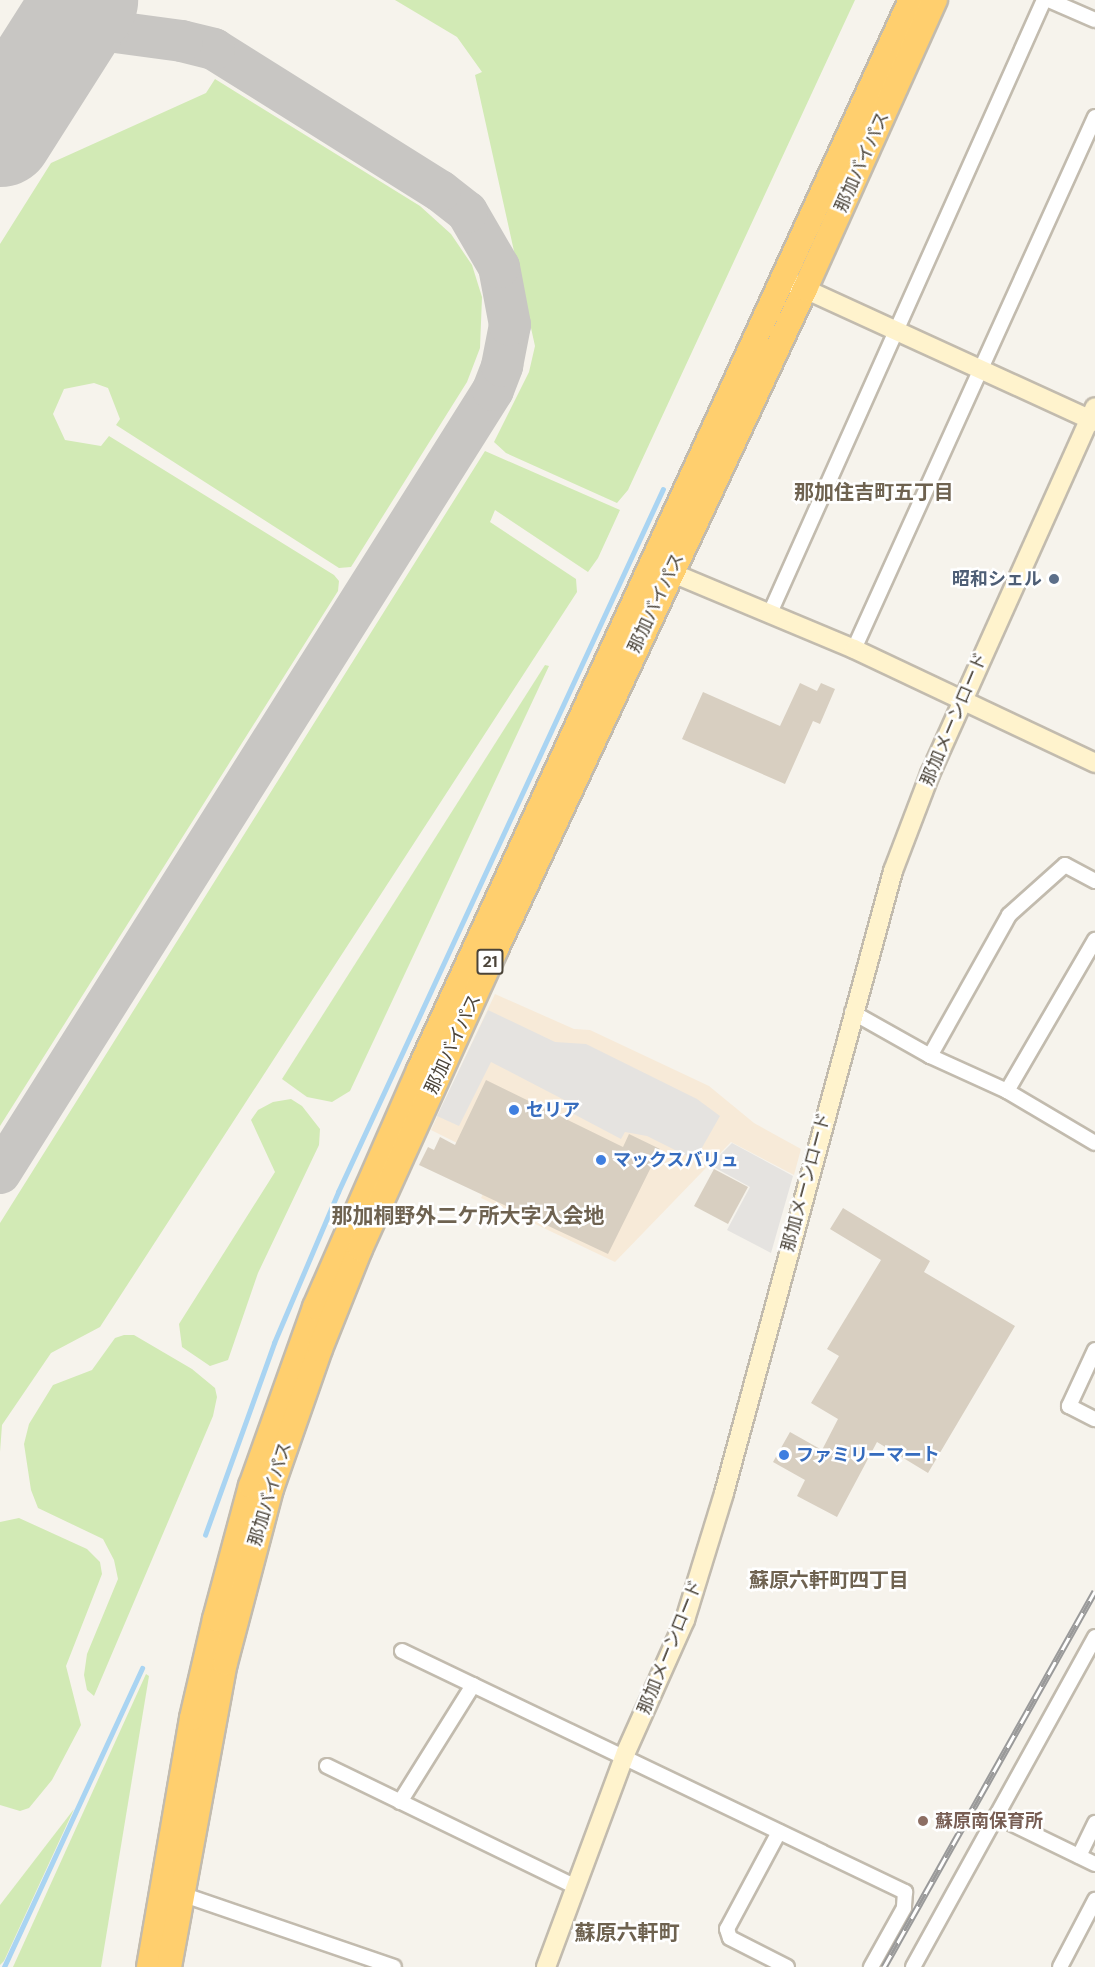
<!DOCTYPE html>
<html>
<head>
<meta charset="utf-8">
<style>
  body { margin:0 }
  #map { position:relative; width:1095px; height:1967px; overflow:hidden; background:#f6f3ec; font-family:"DM Sans","Noto Sans JP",sans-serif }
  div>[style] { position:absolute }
  .commercial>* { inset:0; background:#f7ead8 }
  .green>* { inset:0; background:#d2eab5 }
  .parking>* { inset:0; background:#e5e3e0 }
  .stream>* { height:4.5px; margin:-2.25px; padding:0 2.25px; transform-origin:2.25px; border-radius:2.25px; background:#a9d4f2 }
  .taxiway>* { height:42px; margin:-21px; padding:0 21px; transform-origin:21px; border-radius:21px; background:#c8c6c3 }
  .runway>* { height:105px; margin:-52.5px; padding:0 52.5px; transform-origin:52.5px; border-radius:52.5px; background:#c8c6c3 }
  .building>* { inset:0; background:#d8cfc1 }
  .roads { filter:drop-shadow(2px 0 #c2bbae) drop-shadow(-2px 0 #c2bbae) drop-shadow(0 2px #c2bbae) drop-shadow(0 -2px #c2bbae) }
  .street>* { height:14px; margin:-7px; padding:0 7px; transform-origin:7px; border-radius:7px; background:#fff }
  .secondary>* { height:18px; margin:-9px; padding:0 9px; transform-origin:9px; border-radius:9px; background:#fff3cd }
  .highway>* { height:24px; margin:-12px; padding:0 12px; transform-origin:12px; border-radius:12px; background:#ffcf6e }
  .rail>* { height:7px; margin-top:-3.5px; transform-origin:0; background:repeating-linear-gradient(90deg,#fff 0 14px,#9a9a9a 0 28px); box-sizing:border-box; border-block:2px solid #9a9a9a }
  .dots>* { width:16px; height:16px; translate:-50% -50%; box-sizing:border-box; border:3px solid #fff; border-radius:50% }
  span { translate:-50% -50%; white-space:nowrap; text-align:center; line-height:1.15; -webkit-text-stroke:5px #fff; paint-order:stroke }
  .shield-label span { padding:2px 4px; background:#fff; border:2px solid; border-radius:4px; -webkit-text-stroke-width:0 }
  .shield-label { font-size:16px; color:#4b4439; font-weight:700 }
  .street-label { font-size:18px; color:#4b4439 }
  .service-label { font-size:18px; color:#4e5e75; font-weight:700 }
  .right { translate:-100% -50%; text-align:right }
  .shop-label { font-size:18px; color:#366cbe; font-weight:700 }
  .left { translate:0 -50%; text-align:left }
  .education-label { font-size:18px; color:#785e54; font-weight:700 }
  .neighbourhood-label { font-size:20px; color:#6e6250; font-weight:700 }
  .quarter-label { font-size:21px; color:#6e6250; font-weight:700 }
</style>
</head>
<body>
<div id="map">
  <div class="commercial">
    <div style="clip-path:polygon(495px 994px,574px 1029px,590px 1030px,709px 1086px,754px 1123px,801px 1149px,794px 1175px,731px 1142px,615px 1262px,481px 1198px,497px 1163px,431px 1130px)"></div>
  </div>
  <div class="green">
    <div style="clip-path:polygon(395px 0,855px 0,628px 490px,617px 503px,506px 453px,494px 442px,529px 372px,535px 346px,475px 75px,482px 72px,457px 37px)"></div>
    <div style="clip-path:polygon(215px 79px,420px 206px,451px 234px,472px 265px,482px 297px,480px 348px,467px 382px,351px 567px,339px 568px,116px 425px,120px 419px,108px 388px,94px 383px,64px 389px,53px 414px,65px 440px,101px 446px,109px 436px,334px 575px,339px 581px,338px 591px,0 1126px,0 244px,51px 163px,206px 93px)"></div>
    <div style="clip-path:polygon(485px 451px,620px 510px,598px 558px,588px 572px,495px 510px,490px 522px,576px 579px,577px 592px,100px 1327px,51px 1353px,2px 1425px,0 1452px,0 1223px)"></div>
    <div style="clip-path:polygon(545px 665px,549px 666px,350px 1091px,332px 1102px,307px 1097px,282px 1079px)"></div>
    <div style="clip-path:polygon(291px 1099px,302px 1106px,320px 1129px,319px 1145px,258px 1273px,228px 1360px,210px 1366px,182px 1347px,179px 1324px,275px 1172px,251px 1120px,258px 1110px,273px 1102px)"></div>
    <div style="clip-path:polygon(124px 1335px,134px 1335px,192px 1369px,215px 1388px,217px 1397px,213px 1416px,94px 1696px,87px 1690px,84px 1675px,87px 1654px,118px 1579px,114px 1560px,103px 1539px,38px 1508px,31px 1490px,24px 1444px,29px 1424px,53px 1385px,92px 1370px,115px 1338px)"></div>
    <div style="clip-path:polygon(19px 1518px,87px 1549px,100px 1562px,102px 1574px,66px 1666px,81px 1725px,52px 1780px,29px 1808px,20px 1811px,0 1805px,0 1522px)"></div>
    <div style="clip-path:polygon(146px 1674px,149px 1676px,101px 1967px,13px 1967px)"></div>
    <div style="clip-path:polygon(74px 1809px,4px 1961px,0 1965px,0 1905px)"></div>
  </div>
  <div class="parking">
    <div style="clip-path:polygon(488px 1010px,555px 1042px,586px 1044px,697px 1099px,720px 1116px,695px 1160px,647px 1136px,625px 1132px,621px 1139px,568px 1111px,572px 1104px,491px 1062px,459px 1126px,437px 1116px)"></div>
    <div style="clip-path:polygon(732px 1143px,793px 1176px,771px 1253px,727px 1230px,750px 1187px,710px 1165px)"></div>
  </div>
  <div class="stream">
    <div style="left:205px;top:1535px;width:204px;rotate:-70.2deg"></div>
    <div style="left:274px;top:1343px;width:164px;rotate:-67deg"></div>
    <div style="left:338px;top:1192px;width:774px;rotate:-65.19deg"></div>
    <div style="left:4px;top:1967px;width:329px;rotate:-65.2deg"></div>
  </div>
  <div class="taxiway">
    <div style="left:0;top:1173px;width:925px;rotate:-57.8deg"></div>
    <div style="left:493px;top:390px;width:26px;rotate:-69deg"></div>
    <div style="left:502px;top:366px;width:42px;rotate:-79deg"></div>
    <div style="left:510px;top:325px;width:59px;rotate:-100.7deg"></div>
    <div style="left:499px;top:267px;width:64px;rotate:-120.2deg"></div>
    <div style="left:467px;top:212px;width:34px;rotate:-142deg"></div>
    <div style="left:440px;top:191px;width:267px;rotate:-147.9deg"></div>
    <div style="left:214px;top:49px;width:33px;rotate:-166deg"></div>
    <div style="left:182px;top:41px;width:75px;rotate:-172.3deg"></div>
    <div style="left:108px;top:31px;width:33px;rotate:166deg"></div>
    <div style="left:76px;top:39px;width:32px;rotate:148deg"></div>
  </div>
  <div class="runway">
    <div style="left:0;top:134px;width:159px;rotate:-57.6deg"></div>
  </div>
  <div class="building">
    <div style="clip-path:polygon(800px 683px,817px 691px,821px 683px,835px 689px,820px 724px,813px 721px,785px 784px,682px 739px,703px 692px,780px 726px)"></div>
    <div style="clip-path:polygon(486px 1080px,623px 1147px,629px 1134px,660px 1149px,608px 1254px,419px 1165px,428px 1147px,434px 1150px,440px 1137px,455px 1145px)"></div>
    <div style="clip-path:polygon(714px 1169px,748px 1187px,728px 1224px,694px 1206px)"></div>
    <div style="clip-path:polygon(843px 1208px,930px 1261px,924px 1272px,1015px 1326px,928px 1473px,877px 1442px,837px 1517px,797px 1496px,805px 1480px,773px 1462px,790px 1432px,822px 1450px,838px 1419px,811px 1403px,839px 1356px,827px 1349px,881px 1260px,830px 1229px)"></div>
  </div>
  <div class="roads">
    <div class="street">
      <div style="left:1049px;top:0;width:50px;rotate:23.5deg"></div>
      <div style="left:770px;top:613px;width:671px;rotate:-65.92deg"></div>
      <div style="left:854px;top:649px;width:584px;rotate:-65.63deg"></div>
      <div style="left:852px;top:1012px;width:90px;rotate:29.4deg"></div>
      <div style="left:930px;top:1056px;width:85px;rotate:24.4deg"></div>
      <div style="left:1007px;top:1091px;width:102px;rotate:30.6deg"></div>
      <div style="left:930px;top:1056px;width:162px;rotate:-60.7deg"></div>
      <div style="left:1009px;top:915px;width:75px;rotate:-41.8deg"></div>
      <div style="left:1065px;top:865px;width:34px;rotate:28deg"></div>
      <div style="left:1007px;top:1091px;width:175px;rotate:-59.8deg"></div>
      <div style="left:1095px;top:1350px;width:62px;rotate:114.9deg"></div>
      <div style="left:1069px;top:1406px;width:29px;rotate:27deg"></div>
      <div style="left:402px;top:1651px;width:558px;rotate:25.6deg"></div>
      <div style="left:905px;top:1892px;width:16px;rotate:94deg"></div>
      <div style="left:904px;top:1908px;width:68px;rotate:119.2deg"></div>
      <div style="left:327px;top:1766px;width:277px;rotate:25.9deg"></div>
      <div style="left:400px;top:1802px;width:138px;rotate:-58deg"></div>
      <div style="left:996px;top:1816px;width:110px;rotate:25.9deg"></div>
      <div style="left:779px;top:1832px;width:110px;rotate:118.2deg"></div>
      <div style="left:727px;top:1929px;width:9px;rotate:72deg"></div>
      <div style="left:730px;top:1938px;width:64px;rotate:27deg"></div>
      <div style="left:1079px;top:1856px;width:37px;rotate:-64deg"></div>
      <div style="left:181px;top:1894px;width:225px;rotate:18.9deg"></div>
      <div style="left:913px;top:1967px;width:377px;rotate:-61.1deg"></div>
      <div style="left:1060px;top:1967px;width:76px;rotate:-62.4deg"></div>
    </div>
    <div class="secondary">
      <div style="left:794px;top:284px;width:331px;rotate:24.6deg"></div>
      <div style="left:670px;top:572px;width:199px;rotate:22.7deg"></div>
      <div style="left:854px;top:649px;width:267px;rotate:25.3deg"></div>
      <div style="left:546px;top:1967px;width:229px;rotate:-69.6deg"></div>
      <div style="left:626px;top:1752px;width:145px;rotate:-65.9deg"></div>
      <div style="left:685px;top:1620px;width:133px;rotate:-72.9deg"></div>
      <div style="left:724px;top:1493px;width:645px;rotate:-74.8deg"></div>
      <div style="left:893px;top:871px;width:104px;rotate:-69.1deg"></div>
      <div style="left:930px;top:774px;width:402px;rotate:-65.8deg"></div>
    </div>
    <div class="highway">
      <div style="left:149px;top:1967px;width:253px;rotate:-80.2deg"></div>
      <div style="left:192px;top:1718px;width:102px;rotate:-76.9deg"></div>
      <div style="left:215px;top:1619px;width:138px;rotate:-74.9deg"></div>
      <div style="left:251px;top:1486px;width:190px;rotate:-70.3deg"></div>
      <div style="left:315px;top:1307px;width:259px;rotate:-66.3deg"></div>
      <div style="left:419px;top:1070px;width:1178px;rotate:-65.31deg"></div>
      <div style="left:169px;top:1967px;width:309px;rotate:-79.6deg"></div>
      <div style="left:225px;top:1663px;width:180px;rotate:-75.2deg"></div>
      <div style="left:271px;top:1489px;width:148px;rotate:-70.7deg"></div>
      <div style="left:320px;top:1349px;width:108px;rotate:-68.2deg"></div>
      <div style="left:360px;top:1249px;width:329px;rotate:-65.6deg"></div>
      <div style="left:496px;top:949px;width:729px;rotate:-64.91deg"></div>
      <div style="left:805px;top:289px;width:317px;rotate:-65.8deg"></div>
    </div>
  </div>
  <div class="rail">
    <div style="left:884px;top:1967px;width:431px;rotate:-60.7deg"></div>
  </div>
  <div class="dots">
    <div style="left:1054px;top:579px;background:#5c6f8a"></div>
    <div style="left:514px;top:1110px;background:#3f7fe0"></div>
    <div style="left:601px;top:1160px;background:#3f7fe0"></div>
    <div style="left:784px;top:1455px;background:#3f7fe0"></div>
    <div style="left:923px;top:1821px;background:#8d6e63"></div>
  </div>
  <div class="shield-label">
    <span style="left:490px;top:962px">21</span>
  </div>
  <div class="street-label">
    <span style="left:862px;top:162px;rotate:-66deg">那加バイパス</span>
    <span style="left:656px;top:603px;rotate:-65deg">那加バイパス</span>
    <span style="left:954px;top:719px;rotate:-67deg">那加メーンロード</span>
    <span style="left:453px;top:1044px;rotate:-65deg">那加バイパス</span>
    <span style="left:806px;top:1182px;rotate:-75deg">那加メーンロード</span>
    <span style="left:270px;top:1494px;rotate:-73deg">那加バイパス</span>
    <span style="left:670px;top:1647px;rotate:-68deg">那加メーンロード</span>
  </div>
  <div class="service-label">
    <span class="right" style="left:1042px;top:579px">昭和シェル</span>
  </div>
  <div class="shop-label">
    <span class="left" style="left:526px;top:1110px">セリア</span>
    <span class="left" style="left:613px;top:1160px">マックスバリュ</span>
    <span class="left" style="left:796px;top:1455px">ファミリーマート</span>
  </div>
  <div class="education-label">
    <span class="left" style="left:935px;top:1821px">蘇原南保育所</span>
  </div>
  <div class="neighbourhood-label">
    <span style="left:874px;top:492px">那加住吉町五丁目</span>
    <span style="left:829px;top:1580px">蘇原六軒町四丁目</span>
  </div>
  <div class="quarter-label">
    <span style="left:468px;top:1216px">那加桐野外二ケ所大字入会地</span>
    <span style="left:627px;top:1933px">蘇原六軒町</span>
  </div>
</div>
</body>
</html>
